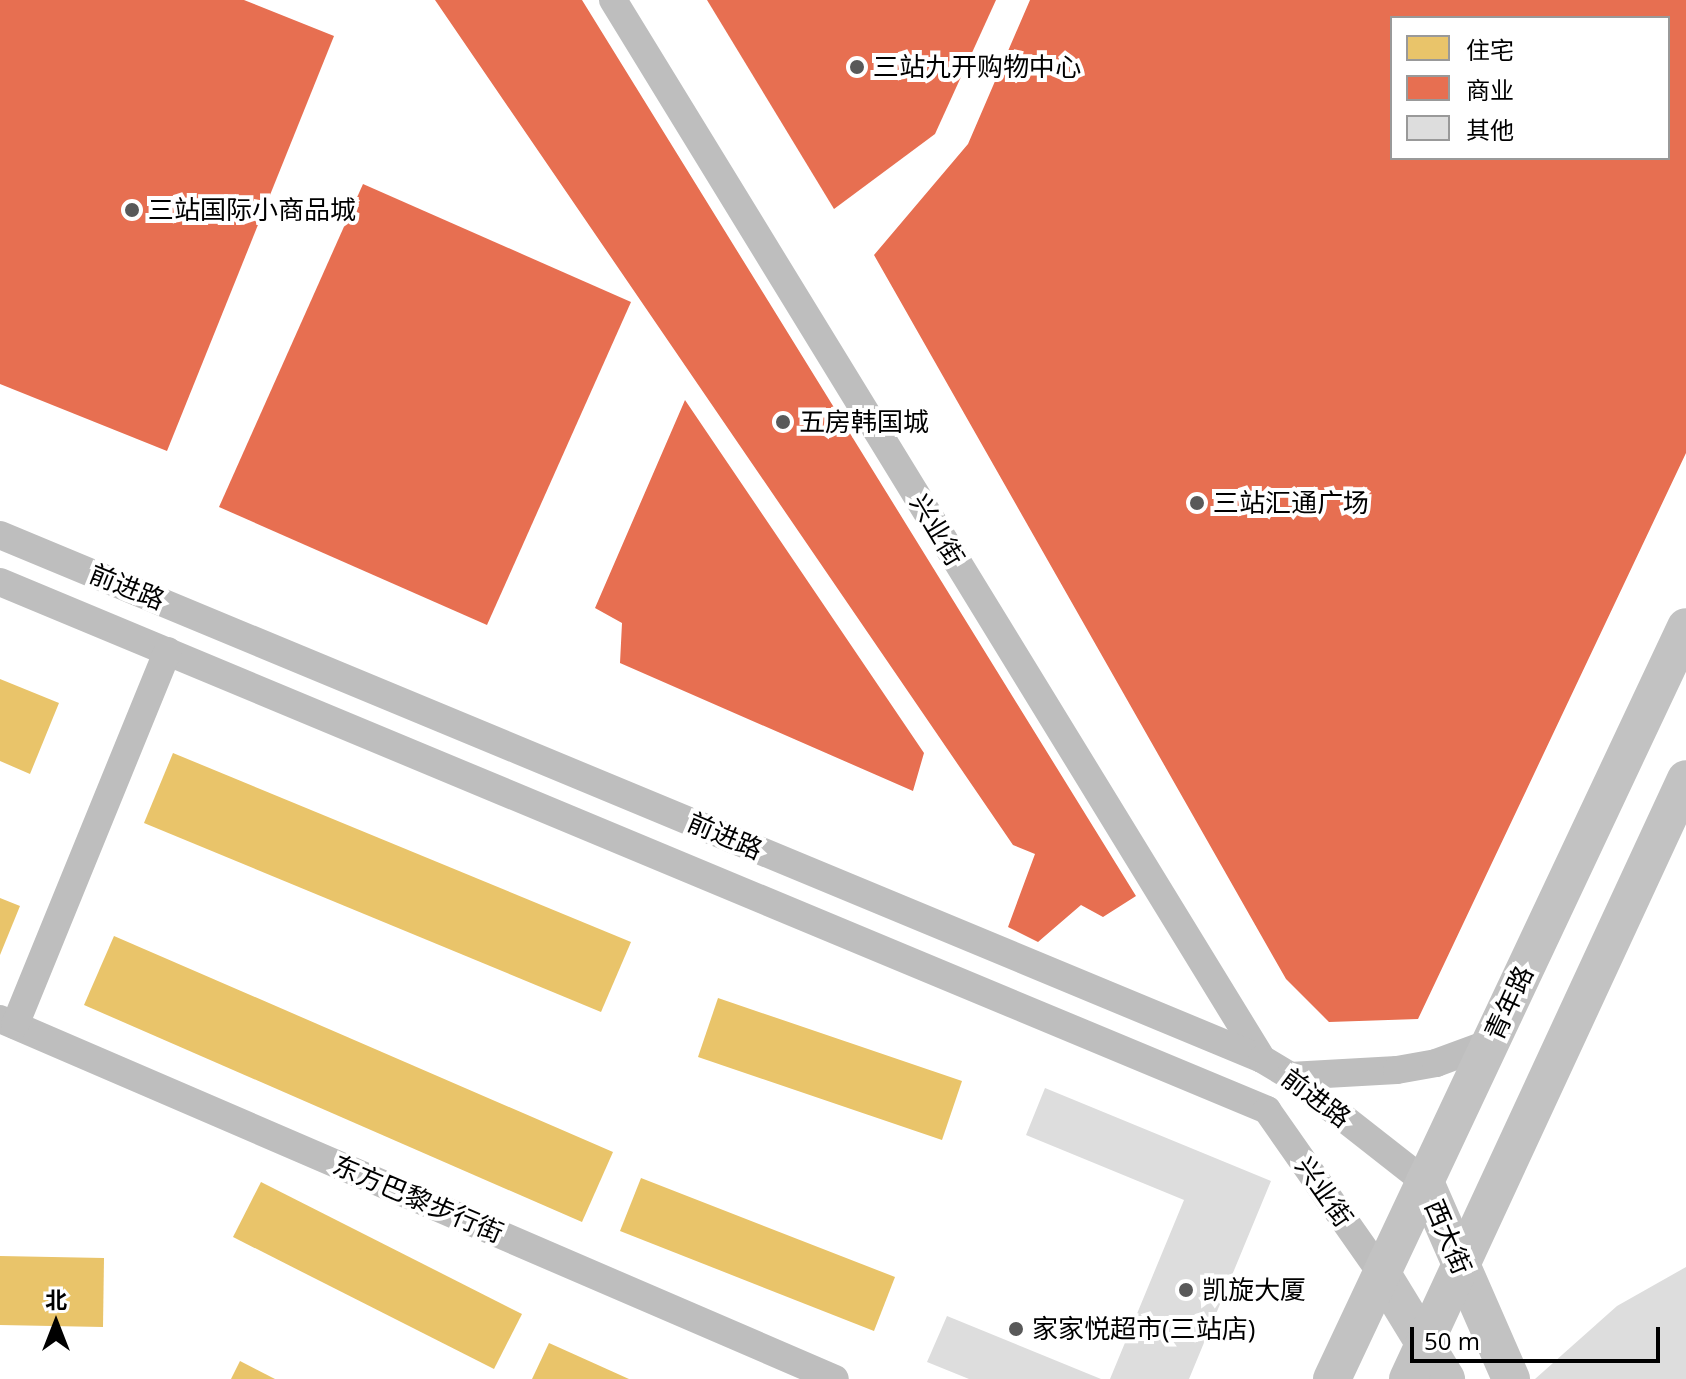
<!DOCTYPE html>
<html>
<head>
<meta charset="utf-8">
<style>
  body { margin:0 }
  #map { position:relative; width:1686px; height:1379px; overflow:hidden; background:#fff; font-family:"Open Sans","Noto Sans SC",sans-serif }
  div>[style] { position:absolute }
  .homes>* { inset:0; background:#e9c46a }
  .shops>* { inset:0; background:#e76f51 }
  .building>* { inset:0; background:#ddd }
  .street>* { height:28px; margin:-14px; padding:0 14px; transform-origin:14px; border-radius:14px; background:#bebebe }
  .secondary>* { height:38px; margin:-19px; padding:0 19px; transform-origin:19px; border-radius:19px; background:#c2c2c2 }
  .dots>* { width:22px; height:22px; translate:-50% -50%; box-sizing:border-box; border:4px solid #fff; border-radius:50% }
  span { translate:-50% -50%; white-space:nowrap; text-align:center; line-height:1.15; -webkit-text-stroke:8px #fff; paint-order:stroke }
  .poi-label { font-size:26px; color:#000 }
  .left { translate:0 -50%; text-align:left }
  .street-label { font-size:26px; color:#000 }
  .legend { position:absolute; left:1390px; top:16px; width:280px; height:144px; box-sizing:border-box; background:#fff; border:2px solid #999; margin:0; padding:10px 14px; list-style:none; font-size:24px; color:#000 }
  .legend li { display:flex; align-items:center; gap:16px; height:40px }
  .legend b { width:40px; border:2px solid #999 }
  .north { position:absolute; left:16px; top:1283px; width:80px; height:80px; -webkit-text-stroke:6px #fff; paint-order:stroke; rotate:0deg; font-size:22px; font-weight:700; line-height:32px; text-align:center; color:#000 }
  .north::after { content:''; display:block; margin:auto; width:28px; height:36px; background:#000; clip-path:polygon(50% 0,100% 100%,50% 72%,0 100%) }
  .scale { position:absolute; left:1410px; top:1327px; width:250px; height:36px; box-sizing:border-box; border:4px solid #000; border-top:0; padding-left:10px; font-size:24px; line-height:28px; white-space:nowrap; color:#000; -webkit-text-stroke:6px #fff; paint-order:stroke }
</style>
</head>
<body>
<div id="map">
  <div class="homes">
    <div style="clip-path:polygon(0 679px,59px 703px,30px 774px,0 761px)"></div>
    <div style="clip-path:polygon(173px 753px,631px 942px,601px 1012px,144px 823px)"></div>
    <div style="clip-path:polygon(0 898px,20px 906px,0 955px)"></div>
    <div style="clip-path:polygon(114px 936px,613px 1152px,582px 1222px,84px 1005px)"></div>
    <div style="clip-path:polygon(718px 998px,962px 1081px,942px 1140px,698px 1057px)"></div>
    <div style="clip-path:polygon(641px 1178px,895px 1277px,874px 1331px,620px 1231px)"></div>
    <div style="clip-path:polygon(261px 1182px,522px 1314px,494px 1369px,233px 1237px)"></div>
    <div style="clip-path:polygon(0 1256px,104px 1258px,103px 1327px,0 1325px)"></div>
    <div style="clip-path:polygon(549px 1343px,629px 1379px,532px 1379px)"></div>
    <div style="clip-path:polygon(240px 1361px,275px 1379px,231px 1379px)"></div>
  </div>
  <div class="shops">
    <div style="clip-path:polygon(0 0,244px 0,334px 36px,167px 451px,0 384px)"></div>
    <div style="clip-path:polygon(435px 0,582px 0,1136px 896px,1103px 917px,1081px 905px,1038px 942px,1008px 927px,1035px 854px,1013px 845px)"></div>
    <div style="clip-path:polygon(707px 0,996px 0,935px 134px,834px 209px)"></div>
    <div style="clip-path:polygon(evenodd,1030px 0,1686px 0,1686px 453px,1418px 1019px,1329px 1022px,1286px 979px,874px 255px,968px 144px,1030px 0,1392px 18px,1668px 18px,1668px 158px,1392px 158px,1392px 18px)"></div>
    <div style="clip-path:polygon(363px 184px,631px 302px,487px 625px,219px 507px)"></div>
    <div style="clip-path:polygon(685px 400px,924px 753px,913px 791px,620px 663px,622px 623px,595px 608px)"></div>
  </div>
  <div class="building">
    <div style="clip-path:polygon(1045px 1088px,1271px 1181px,1189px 1379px,1110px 1379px,1184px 1200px,1026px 1135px)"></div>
    <div style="clip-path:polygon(1686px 1267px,1686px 1379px,1535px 1379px,1617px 1306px)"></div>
    <div style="clip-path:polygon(947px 1316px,1101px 1379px,969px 1379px,927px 1362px)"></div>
  </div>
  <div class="street">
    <div style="left:613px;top:0;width:1242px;rotate:58.5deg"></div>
    <div style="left:0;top:535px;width:1366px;rotate:22.55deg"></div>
    <div style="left:1262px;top:1059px;width:33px;rotate:31deg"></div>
    <div style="left:1290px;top:1076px;width:172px;rotate:38.1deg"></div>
    <div style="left:0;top:582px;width:1373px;rotate:22.62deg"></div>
    <div style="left:1267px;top:1110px;width:200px;rotate:55deg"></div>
    <div style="left:0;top:1019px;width:909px;rotate:23.32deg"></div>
    <div style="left:15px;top:1025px;width:404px;rotate:-67.8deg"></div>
    <div style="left:1290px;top:1076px;width:107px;rotate:-3.2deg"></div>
    <div style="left:1397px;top:1070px;width:40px;rotate:-10deg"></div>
    <div style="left:1436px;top:1063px;width:58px;rotate:-20.3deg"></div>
  </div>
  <div class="secondary">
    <div style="left:1425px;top:1182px;width:215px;rotate:66.4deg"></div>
    <div style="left:1382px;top:1274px;width:123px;rotate:58.6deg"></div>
    <div style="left:1332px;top:1379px;width:831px;rotate:-64.79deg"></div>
    <div style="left:1408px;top:1379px;width:661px;rotate:-65.14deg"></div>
  </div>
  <div class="dots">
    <div style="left:857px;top:67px;background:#595959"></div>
    <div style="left:132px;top:210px;background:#595959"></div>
    <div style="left:783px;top:422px;background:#595959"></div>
    <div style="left:1197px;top:503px;background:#595959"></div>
    <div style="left:1186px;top:1290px;background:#595959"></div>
    <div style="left:1016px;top:1329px;background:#595959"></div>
  </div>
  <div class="poi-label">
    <span class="left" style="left:873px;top:67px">三站九开购物中心</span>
    <span class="left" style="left:148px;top:210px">三站国际小商品城</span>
    <span class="left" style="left:799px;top:422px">五房韩国城</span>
    <span class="left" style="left:1213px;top:503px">三站汇通广场</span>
    <span class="left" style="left:1202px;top:1290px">凯旋大厦</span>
    <span class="left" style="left:1032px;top:1329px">家家悦超市(三站店)</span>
  </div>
  <div class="street-label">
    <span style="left:937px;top:530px;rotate:59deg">兴业街</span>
    <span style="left:127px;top:587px;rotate:22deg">前进路</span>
    <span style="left:725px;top:836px;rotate:23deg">前进路</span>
    <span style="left:1509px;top:1003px;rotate:-65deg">青年路</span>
    <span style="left:1316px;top:1098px;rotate:37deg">前进路</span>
    <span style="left:1324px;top:1192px;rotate:55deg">兴业街</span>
    <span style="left:418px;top:1199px;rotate:23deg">东方巴黎步行街</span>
    <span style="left:1448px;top:1237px;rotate:67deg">西大街</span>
  </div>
  <ul class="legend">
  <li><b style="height:22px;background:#e9c46a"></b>住宅</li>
  <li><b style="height:22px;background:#e76f51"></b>商业</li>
  <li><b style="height:22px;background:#ddd"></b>其他</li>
  </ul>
  <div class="north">北</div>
  <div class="scale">50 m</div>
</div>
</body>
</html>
